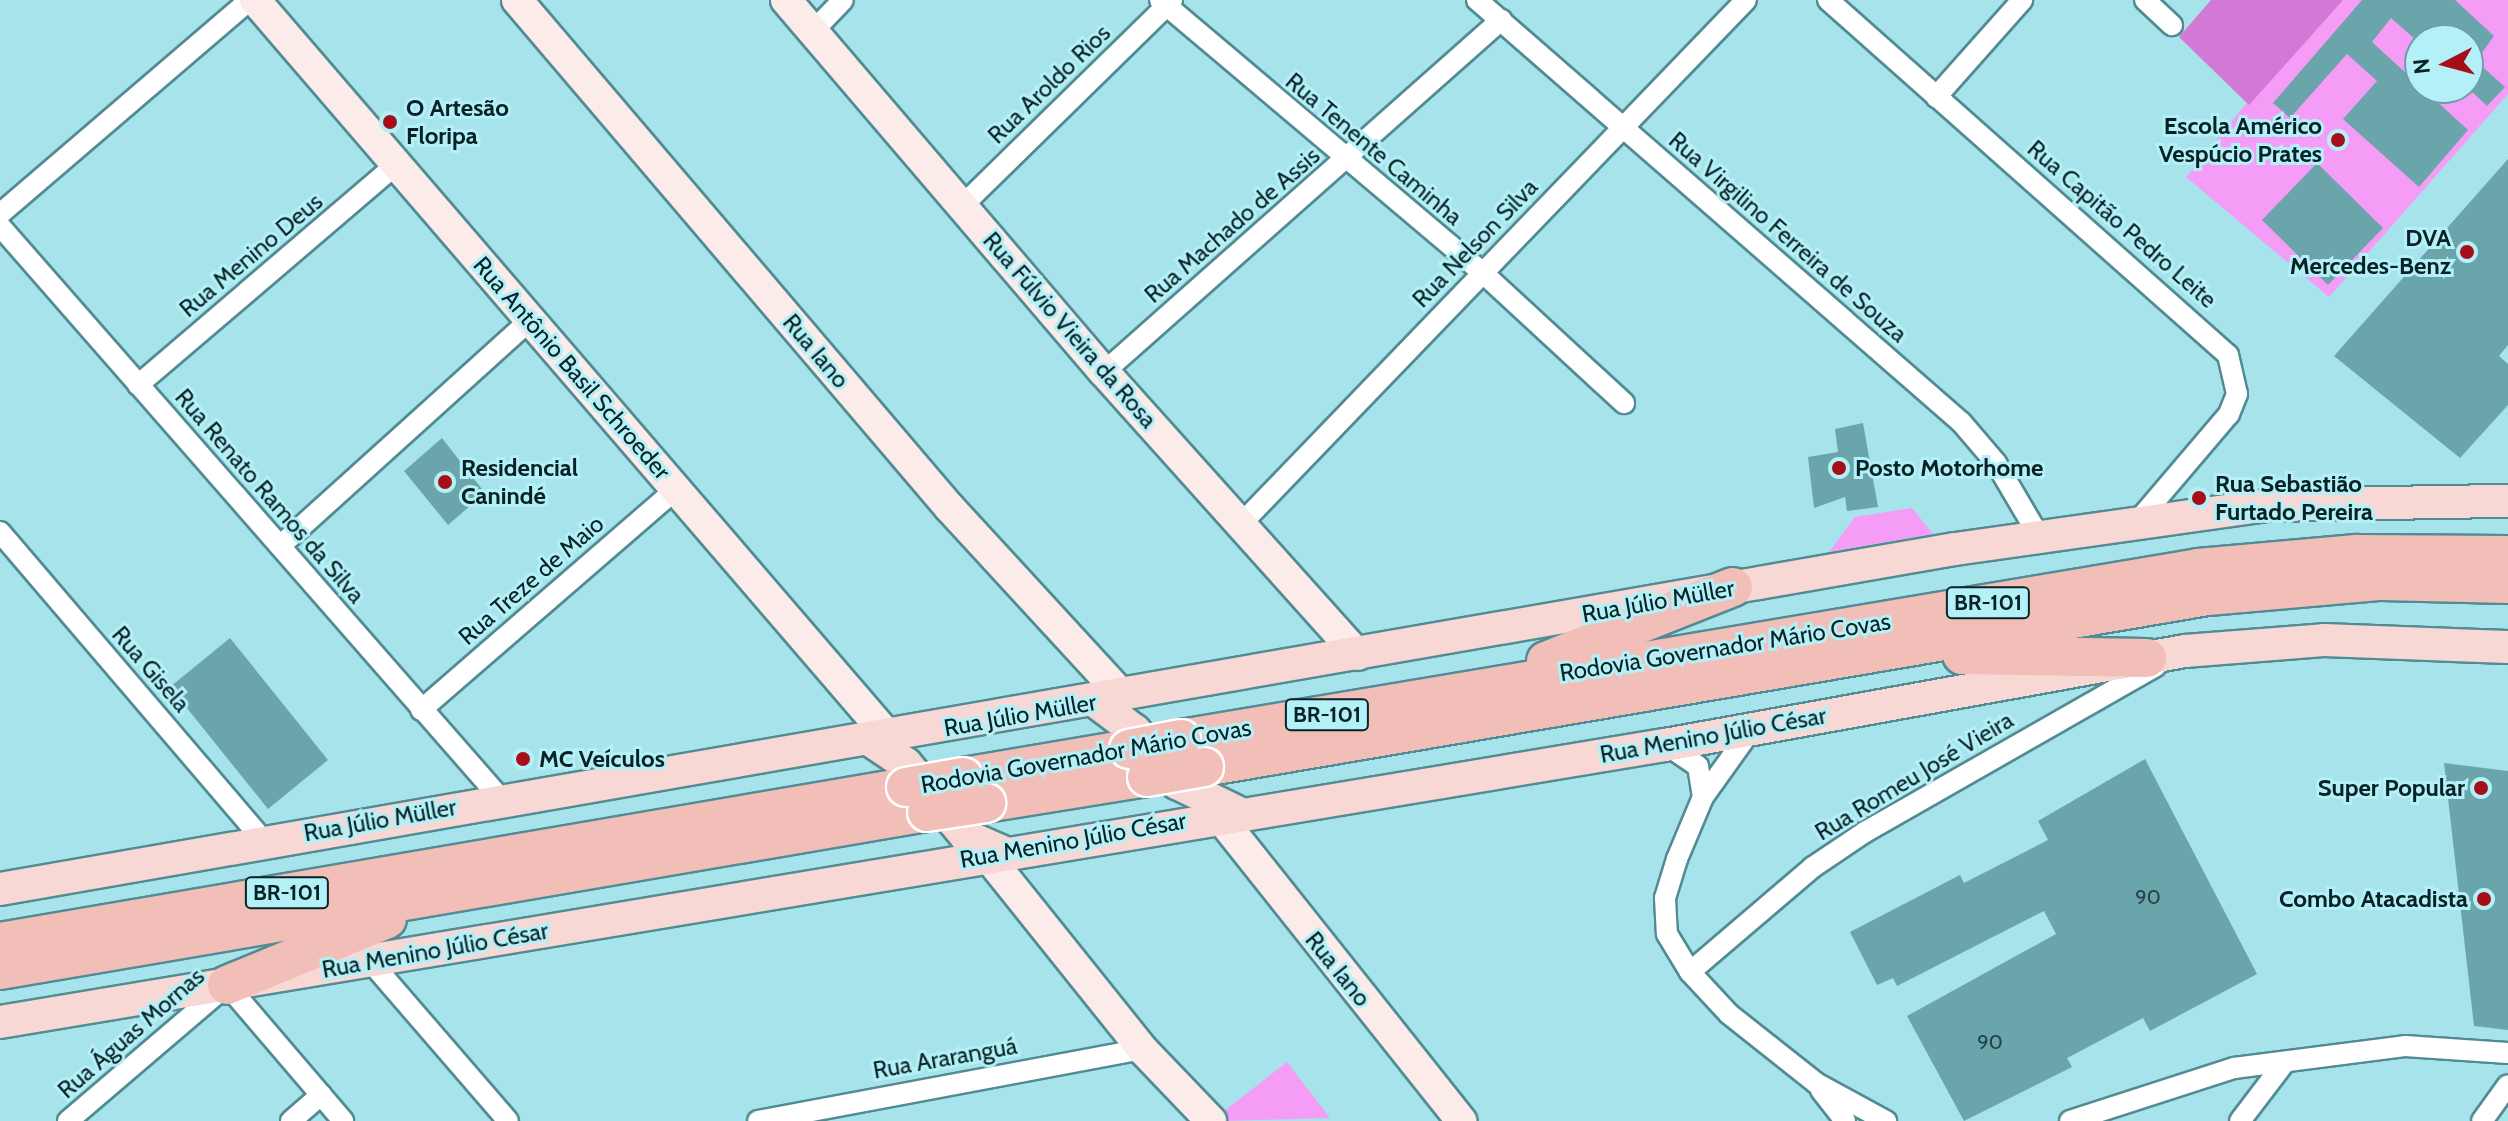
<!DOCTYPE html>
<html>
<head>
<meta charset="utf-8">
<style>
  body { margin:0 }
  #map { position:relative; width:2508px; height:1121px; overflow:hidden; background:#a7e3eb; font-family:Cabin,sans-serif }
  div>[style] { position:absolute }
  .green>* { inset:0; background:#f59cf6 }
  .forest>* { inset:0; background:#d478d6 }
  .building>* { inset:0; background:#6ba5ac }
  .roads { filter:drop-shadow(2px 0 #528b93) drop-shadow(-2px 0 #528b93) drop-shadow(0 2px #528b93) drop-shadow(0 -2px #528b93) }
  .street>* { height:20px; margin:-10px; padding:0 10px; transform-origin:10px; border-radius:10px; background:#fff }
  .secondary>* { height:30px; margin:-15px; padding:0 15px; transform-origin:15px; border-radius:15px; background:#fbecea }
  .primary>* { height:32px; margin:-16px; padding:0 16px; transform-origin:16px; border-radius:16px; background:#f7d8d4 }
  .highway>* { height:38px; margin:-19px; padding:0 19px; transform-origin:19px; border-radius:19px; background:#f1beb8 }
  .bridges { filter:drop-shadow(2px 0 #fff) drop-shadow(-2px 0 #fff) drop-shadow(0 2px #fff) drop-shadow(0 -2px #fff) }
  .highway-bridge>* { height:38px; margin:-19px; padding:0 19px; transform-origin:19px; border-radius:19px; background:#f1beb8 }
  .dots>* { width:22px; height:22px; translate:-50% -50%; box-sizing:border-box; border:4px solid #b4f0f8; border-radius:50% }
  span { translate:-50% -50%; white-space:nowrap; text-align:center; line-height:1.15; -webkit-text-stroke:6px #b4f0f8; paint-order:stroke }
  .number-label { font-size:20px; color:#224347 }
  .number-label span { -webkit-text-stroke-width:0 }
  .shield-label span { padding:2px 6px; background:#b4f0f8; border:2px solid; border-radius:6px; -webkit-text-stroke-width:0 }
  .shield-label { font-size:22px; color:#092225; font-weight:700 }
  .street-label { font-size:24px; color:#092225 }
  .poi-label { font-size:24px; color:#092225; font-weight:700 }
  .left { translate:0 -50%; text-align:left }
  .right { translate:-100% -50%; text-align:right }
  .north { position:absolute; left:2404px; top:24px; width:80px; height:80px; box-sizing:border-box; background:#b4f0f8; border:2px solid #709ea4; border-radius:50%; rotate:264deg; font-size:22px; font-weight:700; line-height:32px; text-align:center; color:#092225 }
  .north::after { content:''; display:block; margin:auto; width:28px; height:36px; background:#a60f18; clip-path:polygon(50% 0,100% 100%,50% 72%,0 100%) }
</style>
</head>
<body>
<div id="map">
  <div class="green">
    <div style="clip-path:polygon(evenodd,2331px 0,2508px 0,2508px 94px,2329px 297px,2186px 177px,2331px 0,2420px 40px,2468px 40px,2468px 88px,2420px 88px,2420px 40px)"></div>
    <div style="clip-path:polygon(1912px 508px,1933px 534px,1829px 552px,1855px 517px)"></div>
    <div style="clip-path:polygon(1287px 1062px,1330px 1118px,1222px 1121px,1218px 1116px)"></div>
  </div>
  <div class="forest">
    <div style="clip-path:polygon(2211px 0,2343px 0,2249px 105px,2179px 37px)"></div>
  </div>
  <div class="building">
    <div style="clip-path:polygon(2362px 0,2455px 0,2494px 36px,2476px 61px,2505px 87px,2487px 106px,2468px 88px,2468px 40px,2416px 40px,2391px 18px,2372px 42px,2468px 130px,2419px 187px,2343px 119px,2377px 81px,2347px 54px,2290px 118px,2273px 103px)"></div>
    <div style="clip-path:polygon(2508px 159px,2508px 345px,2499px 356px,2508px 364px,2508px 405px,2460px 458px,2334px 356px)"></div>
    <div style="clip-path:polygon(2317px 163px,2383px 228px,2328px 285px,2262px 220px)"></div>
    <div style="clip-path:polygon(1863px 423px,1878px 507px,1847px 511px,1845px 497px,1814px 508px,1808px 457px,1838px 452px,1835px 429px)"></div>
    <div style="clip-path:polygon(442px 438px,485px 493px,448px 525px,404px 471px)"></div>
    <div style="clip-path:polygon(230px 638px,328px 760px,268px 809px,170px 687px)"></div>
    <div style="clip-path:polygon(2145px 759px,2257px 974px,2150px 1031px,2143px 1018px,2067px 1058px,2072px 1067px,1964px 1121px,1907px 1016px,2056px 934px,2044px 911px,1897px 986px,1893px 978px,1877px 985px,1850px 932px,1960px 875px,1964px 883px,2048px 840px,2038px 821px)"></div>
    <div style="clip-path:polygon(2444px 763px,2508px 771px,2508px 1030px,2474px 1026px)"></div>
  </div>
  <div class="roads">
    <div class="street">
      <div style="left:1160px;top:0;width:423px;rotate:40.2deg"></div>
      <div style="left:1483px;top:273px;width:192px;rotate:42.7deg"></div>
      <div style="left:1477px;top:0;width:642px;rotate:41.09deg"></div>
      <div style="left:1961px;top:422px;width:54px;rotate:49.5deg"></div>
      <div style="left:1996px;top:463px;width:85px;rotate:59.5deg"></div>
      <div style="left:1828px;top:0;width:535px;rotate:41.59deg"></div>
      <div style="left:2228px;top:355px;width:40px;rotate:77deg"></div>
      <div style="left:2237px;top:394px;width:22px;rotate:112deg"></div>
      <div style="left:2229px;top:414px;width:142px;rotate:130.4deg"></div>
      <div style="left:2145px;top:0;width:37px;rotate:43deg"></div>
      <div style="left:815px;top:29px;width:40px;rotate:-46deg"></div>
      <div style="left:1936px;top:97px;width:130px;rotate:-48.4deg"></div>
      <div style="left:962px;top:206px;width:294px;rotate:-44.4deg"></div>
      <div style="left:0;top:214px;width:329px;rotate:-40.6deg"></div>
      <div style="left:0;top:226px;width:763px;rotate:48.83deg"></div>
      <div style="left:1104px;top:372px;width:531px;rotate:-41.56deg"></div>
      <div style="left:138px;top:385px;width:340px;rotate:-40.5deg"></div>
      <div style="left:1242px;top:523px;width:726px;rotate:-46.06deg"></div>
      <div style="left:0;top:532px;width:405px;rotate:49.5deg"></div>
      <div style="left:280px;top:546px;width:337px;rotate:-42.1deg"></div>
      <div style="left:421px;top:710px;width:337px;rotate:-40.9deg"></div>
      <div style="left:1751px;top:730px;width:82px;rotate:125.6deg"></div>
      <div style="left:1703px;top:797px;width:67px;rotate:112.8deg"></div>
      <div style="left:1677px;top:859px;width:41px;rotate:107.1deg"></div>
      <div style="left:1665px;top:898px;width:36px;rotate:87deg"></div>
      <div style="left:1667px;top:934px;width:44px;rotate:58.8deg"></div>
      <div style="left:1690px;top:972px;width:57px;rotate:47.1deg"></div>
      <div style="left:1729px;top:1014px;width:111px;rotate:38.4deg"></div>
      <div style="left:1816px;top:1083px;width:80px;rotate:28.5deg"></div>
      <div style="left:1668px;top:746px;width:36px;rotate:34deg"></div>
      <div style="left:1698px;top:766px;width:31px;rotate:81deg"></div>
      <div style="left:370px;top:961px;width:211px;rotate:49.2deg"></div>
      <div style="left:1690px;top:972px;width:162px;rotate:-40.5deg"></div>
      <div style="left:1813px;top:867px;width:63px;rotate:-33.9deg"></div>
      <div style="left:1865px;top:832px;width:335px;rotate:-29.7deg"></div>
      <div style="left:1821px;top:1090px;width:39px;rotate:52deg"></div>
      <div style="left:68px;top:1121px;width:209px;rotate:-40.5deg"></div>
      <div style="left:227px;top:985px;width:179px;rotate:49.5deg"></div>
      <div style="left:291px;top:1121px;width:40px;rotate:-41deg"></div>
      <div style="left:758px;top:1121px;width:391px;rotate:-10.6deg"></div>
      <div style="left:2070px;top:1121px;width:172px;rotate:-17.9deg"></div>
      <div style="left:2234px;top:1068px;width:172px;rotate:-7.3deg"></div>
      <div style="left:2405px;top:1046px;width:103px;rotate:3.9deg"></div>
      <div style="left:2240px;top:1121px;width:74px;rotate:-52.7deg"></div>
      <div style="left:2482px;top:1121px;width:44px;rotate:-54.2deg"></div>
    </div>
    <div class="secondary">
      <div style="left:255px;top:0;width:972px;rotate:49.3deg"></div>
      <div style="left:517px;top:0;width:666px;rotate:49.57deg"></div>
      <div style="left:949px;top:507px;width:257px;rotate:47.4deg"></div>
      <div style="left:786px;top:0;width:489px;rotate:49.5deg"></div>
      <div style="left:1104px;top:372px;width:380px;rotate:48.1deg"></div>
      <div style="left:1218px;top:815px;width:391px;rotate:51.5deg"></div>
      <div style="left:986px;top:854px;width:250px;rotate:51.3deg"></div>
      <div style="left:1142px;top:1049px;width:100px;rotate:46.2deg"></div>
    </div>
    <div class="primary">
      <div style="left:1095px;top:701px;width:50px;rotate:36.9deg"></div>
      <div style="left:1135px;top:731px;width:67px;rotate:51.1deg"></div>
      <div style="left:1177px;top:783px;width:67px;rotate:25.8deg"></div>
      <div style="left:870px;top:740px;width:43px;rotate:33.7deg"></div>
      <div style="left:906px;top:764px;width:94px;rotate:50.2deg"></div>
      <div style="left:966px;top:836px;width:40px;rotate:23.4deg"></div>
      <div style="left:0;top:889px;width:1984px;rotate:-9.87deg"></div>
      <div style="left:1955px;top:549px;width:318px;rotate:-8deg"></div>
      <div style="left:2270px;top:505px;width:238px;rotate:-1deg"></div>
      <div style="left:0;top:1022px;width:1688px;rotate:-9.45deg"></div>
      <div style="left:1665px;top:745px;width:528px;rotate:-10.25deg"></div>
      <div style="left:2185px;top:651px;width:139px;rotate:-4.5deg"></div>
      <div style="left:2324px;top:640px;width:184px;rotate:2.2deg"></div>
    </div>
    <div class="highway">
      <div style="left:1962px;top:655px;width:185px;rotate:0.9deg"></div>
      <div style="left:1546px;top:661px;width:201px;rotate:-21.6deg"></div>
      <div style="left:1181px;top:739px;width:1031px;rotate:-9.54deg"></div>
      <div style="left:2198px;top:568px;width:159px;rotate:-5.1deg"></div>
      <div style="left:2356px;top:554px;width:152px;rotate:0.4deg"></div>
      <div style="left:1204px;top:767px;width:1018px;rotate:-9.67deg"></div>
      <div style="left:2208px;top:596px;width:174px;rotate:-5deg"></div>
      <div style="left:2381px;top:581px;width:127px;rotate:1.4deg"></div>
      <div style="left:963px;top:777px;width:168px;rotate:-9.6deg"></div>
      <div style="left:986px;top:803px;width:163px;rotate:-9.2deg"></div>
      <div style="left:0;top:942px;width:919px;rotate:-9.71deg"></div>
      <div style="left:0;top:970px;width:940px;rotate:-9.67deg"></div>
      <div style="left:227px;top:985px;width:173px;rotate:-22.4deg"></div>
    </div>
  </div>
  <div class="bridges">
    <div class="highway-bridge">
      <div style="left:1129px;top:749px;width:53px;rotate:-10.9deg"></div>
      <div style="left:1147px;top:777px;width:58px;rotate:-10deg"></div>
      <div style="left:906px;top:787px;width:58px;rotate:-10deg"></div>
      <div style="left:927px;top:812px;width:60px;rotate:-8.7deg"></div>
    </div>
  </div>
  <div class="dots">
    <div style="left:390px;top:122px;background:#a60f18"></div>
    <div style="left:2338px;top:140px;background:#a60f18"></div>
    <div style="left:2467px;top:252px;background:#a60f18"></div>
    <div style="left:1839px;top:468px;background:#a60f18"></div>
    <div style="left:445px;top:482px;background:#a60f18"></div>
    <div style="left:2199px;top:498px;background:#a60f18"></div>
    <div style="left:523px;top:759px;background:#a60f18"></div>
    <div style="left:2481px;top:788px;background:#a60f18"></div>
    <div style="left:2484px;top:899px;background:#a60f18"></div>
  </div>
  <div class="number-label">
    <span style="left:2148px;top:897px">90</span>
    <span style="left:1990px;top:1042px">90</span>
  </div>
  <div class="shield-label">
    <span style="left:1988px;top:603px">BR-101</span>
    <span style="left:1327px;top:715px">BR-101</span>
    <span style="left:287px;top:893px">BR-101</span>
  </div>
  <div class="street-label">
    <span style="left:1049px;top:84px;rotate:-44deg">Rua Aroldo Rios</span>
    <span style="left:1374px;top:149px;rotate:40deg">Rua Tenente Caminha</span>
    <span style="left:2122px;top:224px;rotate:41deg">Rua Capitão Pedro Leite</span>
    <span style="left:1232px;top:225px;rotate:-41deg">Rua Machado de Assis</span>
    <span style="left:1788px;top:237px;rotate:41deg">Rua Virgilino Ferreira de Souza</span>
    <span style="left:1475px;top:243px;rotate:-46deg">Rua Nelson Silva</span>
    <span style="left:251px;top:255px;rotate:-40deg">Rua Menino Deus</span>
    <span style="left:1070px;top:330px;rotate:49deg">Rua Fúlvio Vieira da Rosa</span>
    <span style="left:816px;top:351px;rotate:50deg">Rua Iano</span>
    <span style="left:572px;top:368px;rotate:49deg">Rua Antônio Basil Schroeder</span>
    <span style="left:270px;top:496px;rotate:49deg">Rua Renato Ramos da Silva</span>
    <span style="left:531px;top:580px;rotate:-41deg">Rua Treze de Maio</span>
    <span style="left:1658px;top:601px;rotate:-10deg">Rua Júlio Müller</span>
    <span style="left:1725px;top:647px;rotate:-9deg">Rodovia Governador Mário Covas</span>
    <span style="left:151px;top:669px;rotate:49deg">Rua Gisela</span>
    <span style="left:1020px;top:715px;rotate:-10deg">Rua Júlio Müller</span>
    <span style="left:1713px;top:735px;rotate:-10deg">Rua Menino Júlio César</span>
    <span style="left:1086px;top:756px;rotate:-10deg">Rodovia Governador Mário Covas</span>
    <span style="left:1914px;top:776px;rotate:-31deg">Rua Romeu José Vieira</span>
    <span style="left:380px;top:820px;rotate:-10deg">Rua Júlio Müller</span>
    <span style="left:1073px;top:840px;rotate:-10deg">Rua Menino Júlio César</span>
    <span style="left:435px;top:950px;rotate:-10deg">Rua Menino Júlio César</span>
    <span style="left:1338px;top:969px;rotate:51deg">Rua Iano</span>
    <span style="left:131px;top:1033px;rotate:-41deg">Rua Águas Mornas</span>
    <span style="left:945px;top:1058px;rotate:-10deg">Rua Araranguá</span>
  </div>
  <div class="poi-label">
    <span class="left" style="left:406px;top:122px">O Artesão<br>Floripa</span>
    <span class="right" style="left:2322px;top:140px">Escola Américo<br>Vespúcio Prates</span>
    <span class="right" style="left:2451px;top:252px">DVA<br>Mercedes-Benz</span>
    <span class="left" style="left:461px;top:482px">Residencial<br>Canindé</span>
    <span class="left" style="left:1855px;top:468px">Posto Motorhome</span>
    <span class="left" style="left:2215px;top:498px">Rua Sebastião<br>Furtado Pereira</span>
    <span class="left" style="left:539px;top:759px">MC Veículos</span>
    <span class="right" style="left:2465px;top:788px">Super Popular</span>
    <span class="right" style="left:2468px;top:899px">Combo Atacadista</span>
  </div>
  <div class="north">N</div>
</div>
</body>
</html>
